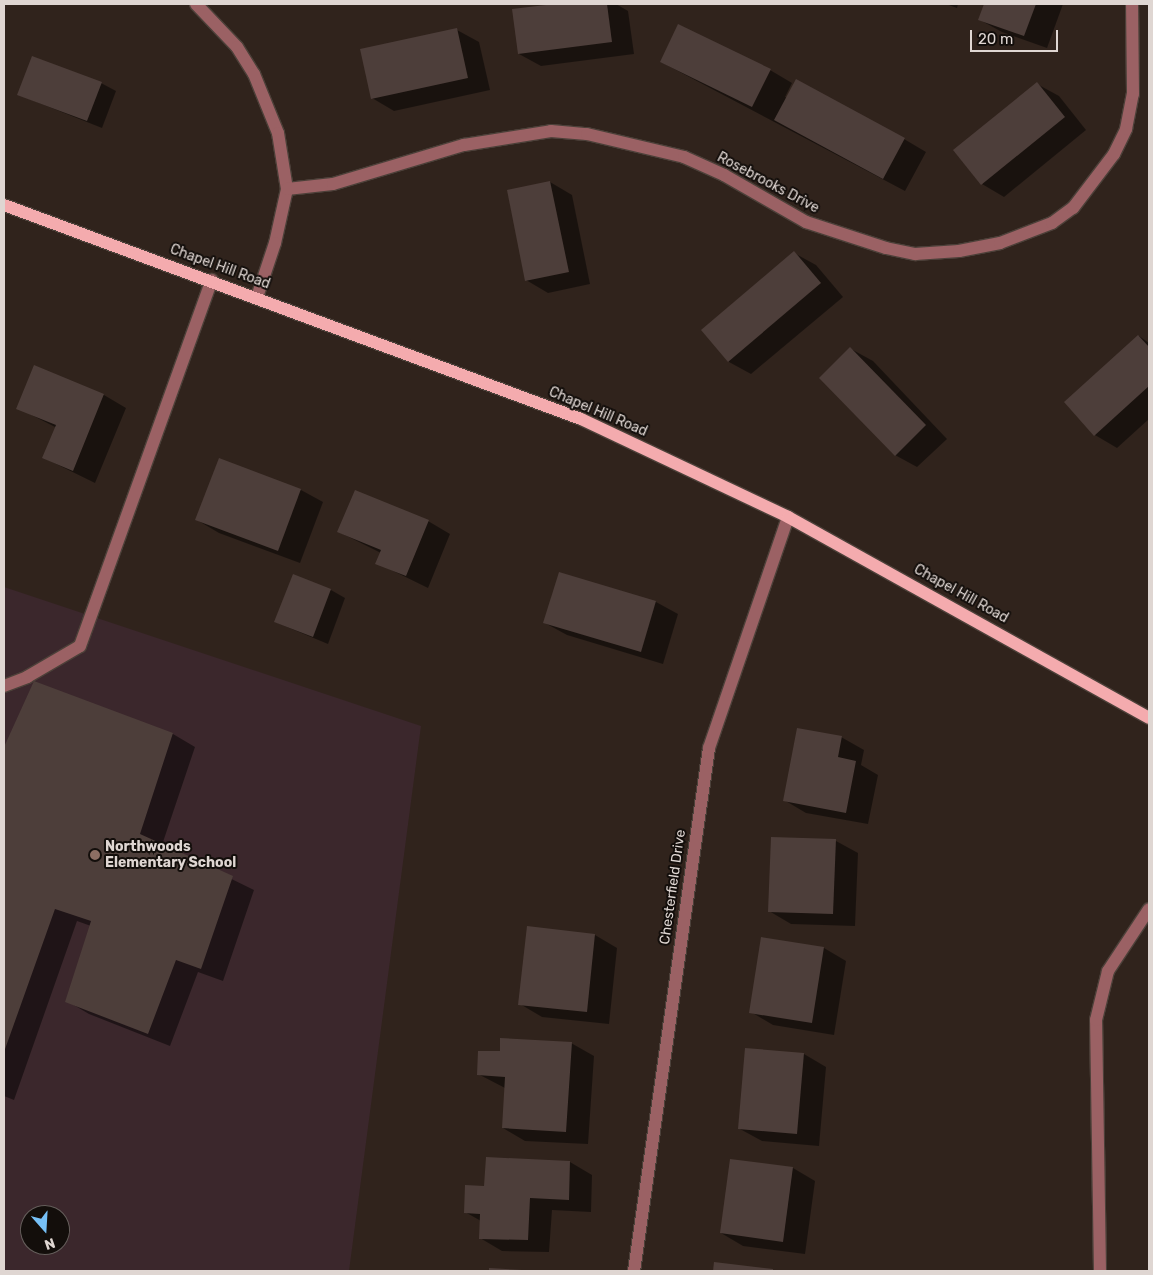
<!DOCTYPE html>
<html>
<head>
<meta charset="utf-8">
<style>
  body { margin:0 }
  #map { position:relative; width:1153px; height:1275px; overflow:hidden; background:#30231c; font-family:Rubik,sans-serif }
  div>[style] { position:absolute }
  .education>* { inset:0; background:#3b272c }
  .shadow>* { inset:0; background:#0007 }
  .building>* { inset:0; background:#4d3e3a }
  .roads { filter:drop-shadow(1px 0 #4c4039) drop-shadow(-1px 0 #4c4039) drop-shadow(0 1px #4c4039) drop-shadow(0 -1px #4c4039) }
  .minor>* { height:12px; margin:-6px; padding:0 6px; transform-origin:6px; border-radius:6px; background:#9b6164 }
  .major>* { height:12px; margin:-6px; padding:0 6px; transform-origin:6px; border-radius:6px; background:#f4abae }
  .dots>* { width:14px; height:14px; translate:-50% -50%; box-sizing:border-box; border:2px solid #130e0b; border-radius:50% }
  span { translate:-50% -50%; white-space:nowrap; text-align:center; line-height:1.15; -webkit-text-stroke:4px #130e0b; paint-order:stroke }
  .street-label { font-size:14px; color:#dfd6d2 }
  .poi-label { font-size:14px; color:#dfd6d2; font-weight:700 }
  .left { translate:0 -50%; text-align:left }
  .frame { position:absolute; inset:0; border:5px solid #dfd6d2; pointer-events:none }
  .north { position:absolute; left:20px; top:1205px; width:50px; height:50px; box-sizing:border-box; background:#130e0b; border:1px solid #655e5b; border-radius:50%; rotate:161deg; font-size:14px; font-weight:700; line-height:20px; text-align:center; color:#dfd6d2 }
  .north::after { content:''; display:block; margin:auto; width:18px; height:22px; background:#76c0f7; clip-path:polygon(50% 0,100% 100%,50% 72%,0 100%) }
  .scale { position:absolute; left:970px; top:30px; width:88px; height:22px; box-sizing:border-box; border:2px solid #dfd6d2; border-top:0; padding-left:6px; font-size:15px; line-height:18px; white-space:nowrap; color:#dfd6d2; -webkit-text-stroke:4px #130e0b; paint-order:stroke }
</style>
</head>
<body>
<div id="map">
  <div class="education">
    <div style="clip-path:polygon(evenodd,4px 587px,421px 726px,349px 1271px,4px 1271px,4px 587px,30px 1215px,60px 1215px,60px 1245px,30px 1245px,30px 1215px)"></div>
  </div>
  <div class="shadow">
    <div style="clip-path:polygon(564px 4px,616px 4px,628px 11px,634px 54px,541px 66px,519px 54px,513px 10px)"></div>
    <div style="clip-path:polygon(946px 4px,958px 4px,957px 8px)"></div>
    <div style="clip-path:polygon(986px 4px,1063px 4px,1047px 48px,1002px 32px,980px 20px)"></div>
    <div style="clip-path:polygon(457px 30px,479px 42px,490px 90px,394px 111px,372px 98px)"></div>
    <div style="clip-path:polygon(661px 62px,770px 70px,792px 83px,785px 97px,904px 139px,926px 152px,905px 191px)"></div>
    <div style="clip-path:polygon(101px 83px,116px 91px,102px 128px,19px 95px)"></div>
    <div style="clip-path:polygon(1037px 84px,1059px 96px,1086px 130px,1004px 197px,982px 184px)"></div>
    <div style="clip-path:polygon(550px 182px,572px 195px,590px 284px,548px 293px,526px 280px)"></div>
    <div style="clip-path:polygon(794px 253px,816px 265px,843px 297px,751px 374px,729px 362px,703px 330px)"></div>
    <div style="clip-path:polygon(1139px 336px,1149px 343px,1149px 419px,1117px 448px,1095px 435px,1065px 402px)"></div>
    <div style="clip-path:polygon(851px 349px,873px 361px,947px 439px,917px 467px,895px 455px)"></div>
    <div style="clip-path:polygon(34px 367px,104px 395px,126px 408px,95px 483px,44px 458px,57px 428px,18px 408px)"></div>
    <div style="clip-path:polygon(301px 490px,323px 502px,300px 563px,219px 533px,197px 520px)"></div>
    <div style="clip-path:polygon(428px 521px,450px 534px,428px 588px,377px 563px,381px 553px,339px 532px)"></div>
    <div style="clip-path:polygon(560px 573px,656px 602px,678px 614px,663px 664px,567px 635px,545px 623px)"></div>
    <div style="clip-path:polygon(331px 590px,345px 598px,328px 644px,275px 622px)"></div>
    <div style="clip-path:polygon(34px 683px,173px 734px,195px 747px,162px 845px,254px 890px,223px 981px,198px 972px,170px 1046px,89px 1014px,67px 1001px,91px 926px,77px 921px,14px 1100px,4px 1096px,4px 750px)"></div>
    <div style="clip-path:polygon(841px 737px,864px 750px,861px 765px,878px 775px,868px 824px,806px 813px,784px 800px)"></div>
    <div style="clip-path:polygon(836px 841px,858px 853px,855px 926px,791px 924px,769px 911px)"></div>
    <div style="clip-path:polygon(595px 935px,617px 948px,609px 1024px,542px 1017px,520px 1004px)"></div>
    <div style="clip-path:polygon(762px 938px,824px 948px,846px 961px,834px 1035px,773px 1025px,751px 1012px)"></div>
    <div style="clip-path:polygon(571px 1043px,594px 1056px,588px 1144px,525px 1141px,503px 1128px,505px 1088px,478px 1074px,501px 1053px)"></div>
    <div style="clip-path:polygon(804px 1054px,826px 1067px,819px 1146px,762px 1141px,740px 1129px)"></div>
    <div style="clip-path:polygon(487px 1158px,570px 1162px,592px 1175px,591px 1212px,552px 1210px,549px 1252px,502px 1251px,480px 1238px,481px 1221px,465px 1212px,485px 1187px)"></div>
    <div style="clip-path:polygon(731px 1160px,793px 1168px,815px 1181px,805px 1254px,743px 1246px,721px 1233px)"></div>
    <div style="clip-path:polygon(715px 1264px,773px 1270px,775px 1271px,715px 1271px)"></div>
  </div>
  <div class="building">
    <div style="clip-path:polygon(554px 4px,607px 4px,612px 42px,518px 54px,512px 9px)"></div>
    <div style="clip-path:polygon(984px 4px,1036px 4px,1024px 36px,978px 20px)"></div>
    <div style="clip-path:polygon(678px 24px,771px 69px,752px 107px,660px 62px)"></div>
    <div style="clip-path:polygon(457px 28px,468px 78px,371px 99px,360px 49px)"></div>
    <div style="clip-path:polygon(32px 56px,102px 82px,87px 121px,17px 95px)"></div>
    <div style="clip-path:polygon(796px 79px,905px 138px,883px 179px,774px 120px)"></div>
    <div style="clip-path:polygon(1037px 82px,1065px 117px,981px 185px,953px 150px)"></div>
    <div style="clip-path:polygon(550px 181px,569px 272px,525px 281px,507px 190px)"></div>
    <div style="clip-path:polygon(794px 251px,821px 283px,728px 362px,701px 330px)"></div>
    <div style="clip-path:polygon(1138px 335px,1149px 347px,1149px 386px,1094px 436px,1064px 402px)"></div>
    <div style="clip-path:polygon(850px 347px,926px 425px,895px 456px,819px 378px)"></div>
    <div style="clip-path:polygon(34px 365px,104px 394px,73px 471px,42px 458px,56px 425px,16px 409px)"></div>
    <div style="clip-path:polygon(219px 458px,301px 489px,278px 551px,195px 520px)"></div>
    <div style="clip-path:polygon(355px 490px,429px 520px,406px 576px,375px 564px,381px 550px,337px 532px)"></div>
    <div style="clip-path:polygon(559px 572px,656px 601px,641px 652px,543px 623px)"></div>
    <div style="clip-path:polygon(293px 574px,331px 589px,313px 637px,274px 622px)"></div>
    <div style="clip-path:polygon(34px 681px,173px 733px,140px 834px,233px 876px,201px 969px,176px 960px,148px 1034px,65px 1002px,91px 921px,55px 909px,4px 1052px,4px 747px)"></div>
    <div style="clip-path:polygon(797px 728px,842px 736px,838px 757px,856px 761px,846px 813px,783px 801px)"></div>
    <div style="clip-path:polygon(771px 837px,836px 839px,833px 914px,768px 912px)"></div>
    <div style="clip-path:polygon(527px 926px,595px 934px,587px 1012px,518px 1005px)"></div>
    <div style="clip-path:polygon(761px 937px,824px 947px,812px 1023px,749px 1013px)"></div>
    <div style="clip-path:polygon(500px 1038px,572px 1042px,566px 1132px,502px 1128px,505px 1077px,477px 1075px,478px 1051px,500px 1051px)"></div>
    <div style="clip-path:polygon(745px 1048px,804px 1053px,797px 1134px,738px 1129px)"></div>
    <div style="clip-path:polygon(486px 1157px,570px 1161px,569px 1200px,530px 1198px,528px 1240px,479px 1239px,480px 1214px,464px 1213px,465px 1185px,484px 1186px)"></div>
    <div style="clip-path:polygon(730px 1159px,793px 1167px,783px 1242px,720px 1233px)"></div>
    <div style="clip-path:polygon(714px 1262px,773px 1269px,773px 1271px,713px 1271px)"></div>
    <div style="clip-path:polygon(489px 1268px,522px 1270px,522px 1271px,489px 1271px)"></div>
  </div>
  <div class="roads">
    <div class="minor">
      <div style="left:196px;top:4px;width:59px;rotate:46.4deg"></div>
      <div style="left:237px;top:47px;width:32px;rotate:58deg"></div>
      <div style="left:254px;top:74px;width:64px;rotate:67.9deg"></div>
      <div style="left:278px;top:133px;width:57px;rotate:80.9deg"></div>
      <div style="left:287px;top:189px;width:55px;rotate:102.5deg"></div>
      <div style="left:275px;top:243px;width:57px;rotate:108.4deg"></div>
      <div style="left:287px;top:189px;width:46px;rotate:-6.2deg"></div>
      <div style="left:333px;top:184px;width:137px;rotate:-16.6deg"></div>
      <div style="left:464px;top:145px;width:88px;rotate:-9.1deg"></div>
      <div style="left:551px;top:131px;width:36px;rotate:5deg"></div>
      <div style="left:587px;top:134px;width:100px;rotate:13.3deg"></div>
      <div style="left:684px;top:157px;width:44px;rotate:24.2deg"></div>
      <div style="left:724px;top:175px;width:95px;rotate:29.8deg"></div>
      <div style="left:806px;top:222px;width:84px;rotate:18deg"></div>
      <div style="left:886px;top:248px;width:30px;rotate:12deg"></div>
      <div style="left:915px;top:254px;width:44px;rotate:-3.9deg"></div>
      <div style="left:959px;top:251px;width:42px;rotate:-11deg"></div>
      <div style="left:1000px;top:243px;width:56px;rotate:-21deg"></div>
      <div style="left:1052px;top:223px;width:26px;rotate:-36deg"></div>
      <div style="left:1073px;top:208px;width:68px;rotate:-52.8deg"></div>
      <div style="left:1114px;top:154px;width:28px;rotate:-64deg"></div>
      <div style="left:1126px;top:129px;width:36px;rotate:-79deg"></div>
      <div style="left:1133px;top:94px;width:90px;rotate:-90.6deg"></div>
      <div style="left:4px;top:686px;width:25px;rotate:-21deg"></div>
      <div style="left:27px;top:677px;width:61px;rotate:-30.3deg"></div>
      <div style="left:80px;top:646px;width:389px;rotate:-70.2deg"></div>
      <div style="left:634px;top:1271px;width:528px;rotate:-81.84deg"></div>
      <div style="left:709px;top:748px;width:244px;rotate:-71.1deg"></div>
      <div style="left:1100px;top:1271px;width:251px;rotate:-90.9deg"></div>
      <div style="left:1096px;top:1020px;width:50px;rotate:-76.2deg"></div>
      <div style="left:1108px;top:971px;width:74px;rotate:-56.5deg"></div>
    </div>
    <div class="major">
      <div style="left:4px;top:205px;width:615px;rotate:20.35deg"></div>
      <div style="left:581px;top:419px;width:229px;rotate:25.3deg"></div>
      <div style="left:788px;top:517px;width:413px;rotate:29.1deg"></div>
    </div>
  </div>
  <div class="dots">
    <div style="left:95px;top:855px;background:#8d6e63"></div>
  </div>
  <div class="street-label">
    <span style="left:768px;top:183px;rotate:28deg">Rosebrooks Drive</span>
    <span style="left:220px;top:267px;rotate:20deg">Chapel Hill Road</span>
    <span style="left:598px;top:412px;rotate:23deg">Chapel Hill Road</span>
    <span style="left:961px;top:594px;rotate:29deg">Chapel Hill Road</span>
    <span style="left:673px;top:887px;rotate:-82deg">Chesterfield Drive</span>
  </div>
  <div class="poi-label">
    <span class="left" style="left:105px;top:855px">Northwoods<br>Elementary School</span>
  </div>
  <div class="frame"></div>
  <div class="north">N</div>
  <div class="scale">20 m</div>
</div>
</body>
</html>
